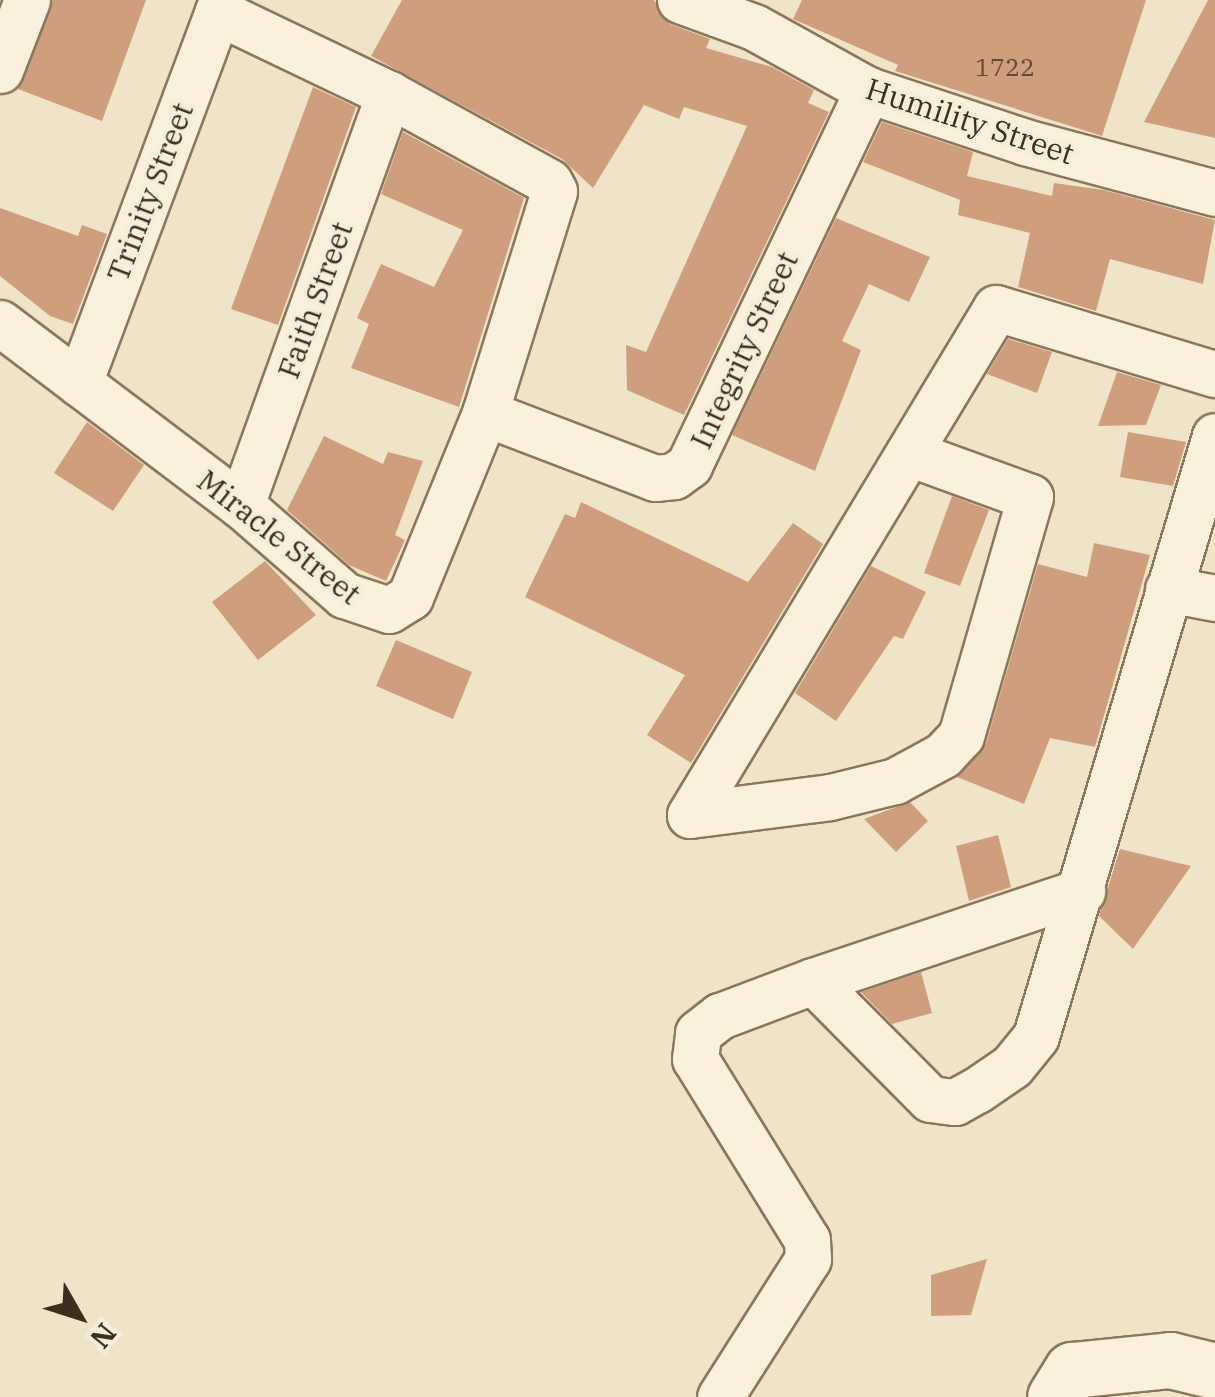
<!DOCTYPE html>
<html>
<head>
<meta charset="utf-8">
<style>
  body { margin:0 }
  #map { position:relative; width:1215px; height:1397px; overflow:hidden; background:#f0e4c8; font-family:"IBM Plex Serif",serif }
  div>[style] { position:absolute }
  .building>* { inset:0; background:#cf9f7d }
  .roads { filter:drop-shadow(2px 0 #8d765c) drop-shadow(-2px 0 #8d765c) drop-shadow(0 2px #8d765c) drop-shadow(0 -2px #8d765c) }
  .street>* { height:45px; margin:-22.5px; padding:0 22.5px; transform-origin:22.5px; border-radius:22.5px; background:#faf1dc }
  .secondary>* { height:55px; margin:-27.5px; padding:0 27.5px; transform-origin:27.5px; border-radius:27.5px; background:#faf1dc }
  span { translate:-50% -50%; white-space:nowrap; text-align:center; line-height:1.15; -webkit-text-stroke:8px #f7eed8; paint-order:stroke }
  .number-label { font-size:25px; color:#624a37 }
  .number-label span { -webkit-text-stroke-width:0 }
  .street-label { font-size:30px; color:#3d2e20 }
  .north { position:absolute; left:30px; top:1267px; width:100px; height:100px; -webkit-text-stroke:8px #f7eed8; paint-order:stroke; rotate:129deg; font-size:28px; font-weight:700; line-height:40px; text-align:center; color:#3d2e20 }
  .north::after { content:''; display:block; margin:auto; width:35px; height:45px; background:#3d2e20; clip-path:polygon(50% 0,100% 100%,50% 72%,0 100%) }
</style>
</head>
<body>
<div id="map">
  <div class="building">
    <div style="clip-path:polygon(53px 0,146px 0,102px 121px,18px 89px)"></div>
    <div style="clip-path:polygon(402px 0,654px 0,670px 24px,710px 39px,706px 48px,772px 67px,814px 90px,808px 103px,829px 112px,684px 415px,627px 390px,626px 345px,646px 352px,747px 126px,684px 107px,679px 119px,644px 105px,593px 188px,562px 159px,371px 56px)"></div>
    <div style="clip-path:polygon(802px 0,1146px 0,1102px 136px,895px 71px,898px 65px,793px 19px)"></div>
    <div style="clip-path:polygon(1208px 0,1215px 0,1215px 138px,1144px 122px)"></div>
    <div style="clip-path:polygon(313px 87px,356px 107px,278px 325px,231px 309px)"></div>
    <div style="clip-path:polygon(882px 122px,973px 152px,967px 176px,1052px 196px,1054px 183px,1104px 190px,1215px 220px,1203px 284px,1110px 259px,1096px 311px,1018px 287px,1030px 233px,958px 215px,960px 200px,863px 162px)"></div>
    <div style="clip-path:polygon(403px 132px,524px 198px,459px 407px,351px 368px,369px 324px,357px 318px,381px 264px,434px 287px,463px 230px,381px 194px)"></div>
    <div style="clip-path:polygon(0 208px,78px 236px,82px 225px,107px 234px,73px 324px,50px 316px,0 276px)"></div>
    <div style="clip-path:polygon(836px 218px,930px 257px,909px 302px,869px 284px,842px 341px,861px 350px,815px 471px,732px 435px)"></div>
    <div style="clip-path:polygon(1008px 339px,1052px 352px,1037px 393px,987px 374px)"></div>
    <div style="clip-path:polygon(1117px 372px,1161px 385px,1146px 425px,1098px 426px)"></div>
    <div style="clip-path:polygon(87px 422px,144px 465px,113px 511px,54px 473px)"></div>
    <div style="clip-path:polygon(1128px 432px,1186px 442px,1173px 486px,1120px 477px)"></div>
    <div style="clip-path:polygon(324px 436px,383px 464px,388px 452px,423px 461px,395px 535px,405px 540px,386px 581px,349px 565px,287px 510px)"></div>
    <div style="clip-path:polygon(952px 496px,989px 510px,960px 586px,924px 573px)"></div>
    <div style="clip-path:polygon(581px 502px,748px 582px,793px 523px,823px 544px,691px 763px,647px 735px,685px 675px,525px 597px,565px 514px,575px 518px)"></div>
    <div style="clip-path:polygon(1094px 543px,1150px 555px,1095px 747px,1050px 738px,1024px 804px,957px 777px,986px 743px,1038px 564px,1087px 577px)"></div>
    <div style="clip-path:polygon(265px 561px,316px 615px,258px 660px,212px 602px)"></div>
    <div style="clip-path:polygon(871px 566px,926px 592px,903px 639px,894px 636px,836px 721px,795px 693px)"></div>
    <div style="clip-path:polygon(396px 640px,472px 672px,453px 719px,376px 686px)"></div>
    <div style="clip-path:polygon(910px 802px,928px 821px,896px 852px,864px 819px)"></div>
    <div style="clip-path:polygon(998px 835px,1011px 887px,969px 901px,956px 846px)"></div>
    <div style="clip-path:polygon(1120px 849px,1191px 866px,1133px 949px,1099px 916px)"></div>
    <div style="clip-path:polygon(921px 972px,932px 1013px,892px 1024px,861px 992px)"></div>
    <div style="clip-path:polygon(987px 1259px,971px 1315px,931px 1316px,931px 1275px)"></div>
  </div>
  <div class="roads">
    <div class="street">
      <div style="left:680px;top:0;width:79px;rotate:20deg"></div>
      <div style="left:754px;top:27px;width:130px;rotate:28.9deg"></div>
      <div style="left:868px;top:90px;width:165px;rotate:18.3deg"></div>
      <div style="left:1025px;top:142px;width:197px;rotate:15deg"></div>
      <div style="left:0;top:70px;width:75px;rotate:-68.9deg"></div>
      <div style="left:0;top:323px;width:302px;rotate:37.1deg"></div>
      <div style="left:241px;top:505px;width:137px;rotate:41.1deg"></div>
      <div style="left:344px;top:595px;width:47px;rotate:18.4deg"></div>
      <div style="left:389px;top:610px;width:25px;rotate:-32deg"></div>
      <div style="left:410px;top:597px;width:199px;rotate:-67.8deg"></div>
      <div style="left:485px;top:413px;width:232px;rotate:-72.7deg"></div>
      <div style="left:554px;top:191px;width:10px;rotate:-119deg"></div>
      <div style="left:549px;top:182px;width:183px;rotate:-151.2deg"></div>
      <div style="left:389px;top:94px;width:190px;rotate:-154.4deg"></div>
      <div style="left:79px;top:383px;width:409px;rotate:-69.5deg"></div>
      <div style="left:485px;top:413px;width:182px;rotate:20.9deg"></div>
      <div style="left:655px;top:478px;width:19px;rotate:-6deg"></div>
      <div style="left:674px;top:476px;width:19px;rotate:-36deg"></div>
      <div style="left:689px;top:465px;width:416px;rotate:-64.5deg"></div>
      <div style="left:241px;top:505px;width:437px;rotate:-70.2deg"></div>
      <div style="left:1168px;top:589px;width:48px;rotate:10.8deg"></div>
      <div style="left:690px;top:815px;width:592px;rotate:-58.89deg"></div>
      <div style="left:996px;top:308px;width:229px;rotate:16.8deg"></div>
      <div style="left:690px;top:815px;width:141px;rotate:-7.3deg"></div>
      <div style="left:830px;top:797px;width:67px;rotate:-13.8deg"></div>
      <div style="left:895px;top:781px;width:55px;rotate:-28.4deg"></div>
      <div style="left:943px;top:755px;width:26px;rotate:-47deg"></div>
      <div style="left:961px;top:736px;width:249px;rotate:-73.9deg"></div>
      <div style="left:1030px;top:497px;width:129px;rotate:-160deg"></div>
      <div style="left:813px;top:981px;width:166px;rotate:45.2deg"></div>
      <div style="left:930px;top:1099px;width:25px;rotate:7deg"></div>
      <div style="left:955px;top:1102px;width:25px;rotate:-29deg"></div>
      <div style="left:977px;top:1090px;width:42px;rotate:-34.4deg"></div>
      <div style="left:1012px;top:1066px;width:38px;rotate:-51deg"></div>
      <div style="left:1036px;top:1036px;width:626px;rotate:-73.39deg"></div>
      <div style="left:720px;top:1397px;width:164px;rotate:-57.5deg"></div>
      <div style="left:808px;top:1259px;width:19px;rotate:-93deg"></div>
      <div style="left:807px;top:1240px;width:213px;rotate:-121.7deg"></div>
      <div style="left:695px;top:1059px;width:26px;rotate:-83deg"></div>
      <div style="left:698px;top:1033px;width:28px;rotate:-38deg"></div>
      <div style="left:720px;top:1016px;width:99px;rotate:-20.6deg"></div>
      <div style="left:813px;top:981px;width:284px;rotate:-18.5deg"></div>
    </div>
    <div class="secondary">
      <div style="left:1055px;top:1397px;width:32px;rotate:-58deg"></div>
      <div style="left:1072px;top:1370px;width:99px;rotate:-5.8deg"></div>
      <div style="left:1170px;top:1360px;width:46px;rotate:13.7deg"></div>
    </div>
  </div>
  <div class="number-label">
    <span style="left:1005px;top:67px">1722</span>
  </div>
  <div class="street-label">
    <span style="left:970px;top:121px;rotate:18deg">Humility Street</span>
    <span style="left:150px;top:192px;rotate:-69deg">Trinity Street</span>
    <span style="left:315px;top:300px;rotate:-70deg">Faith Street</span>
    <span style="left:744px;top:350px;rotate:-65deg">Integrity Street</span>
    <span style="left:279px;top:537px;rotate:38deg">Miracle Street</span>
  </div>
  <div class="north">N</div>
</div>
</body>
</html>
